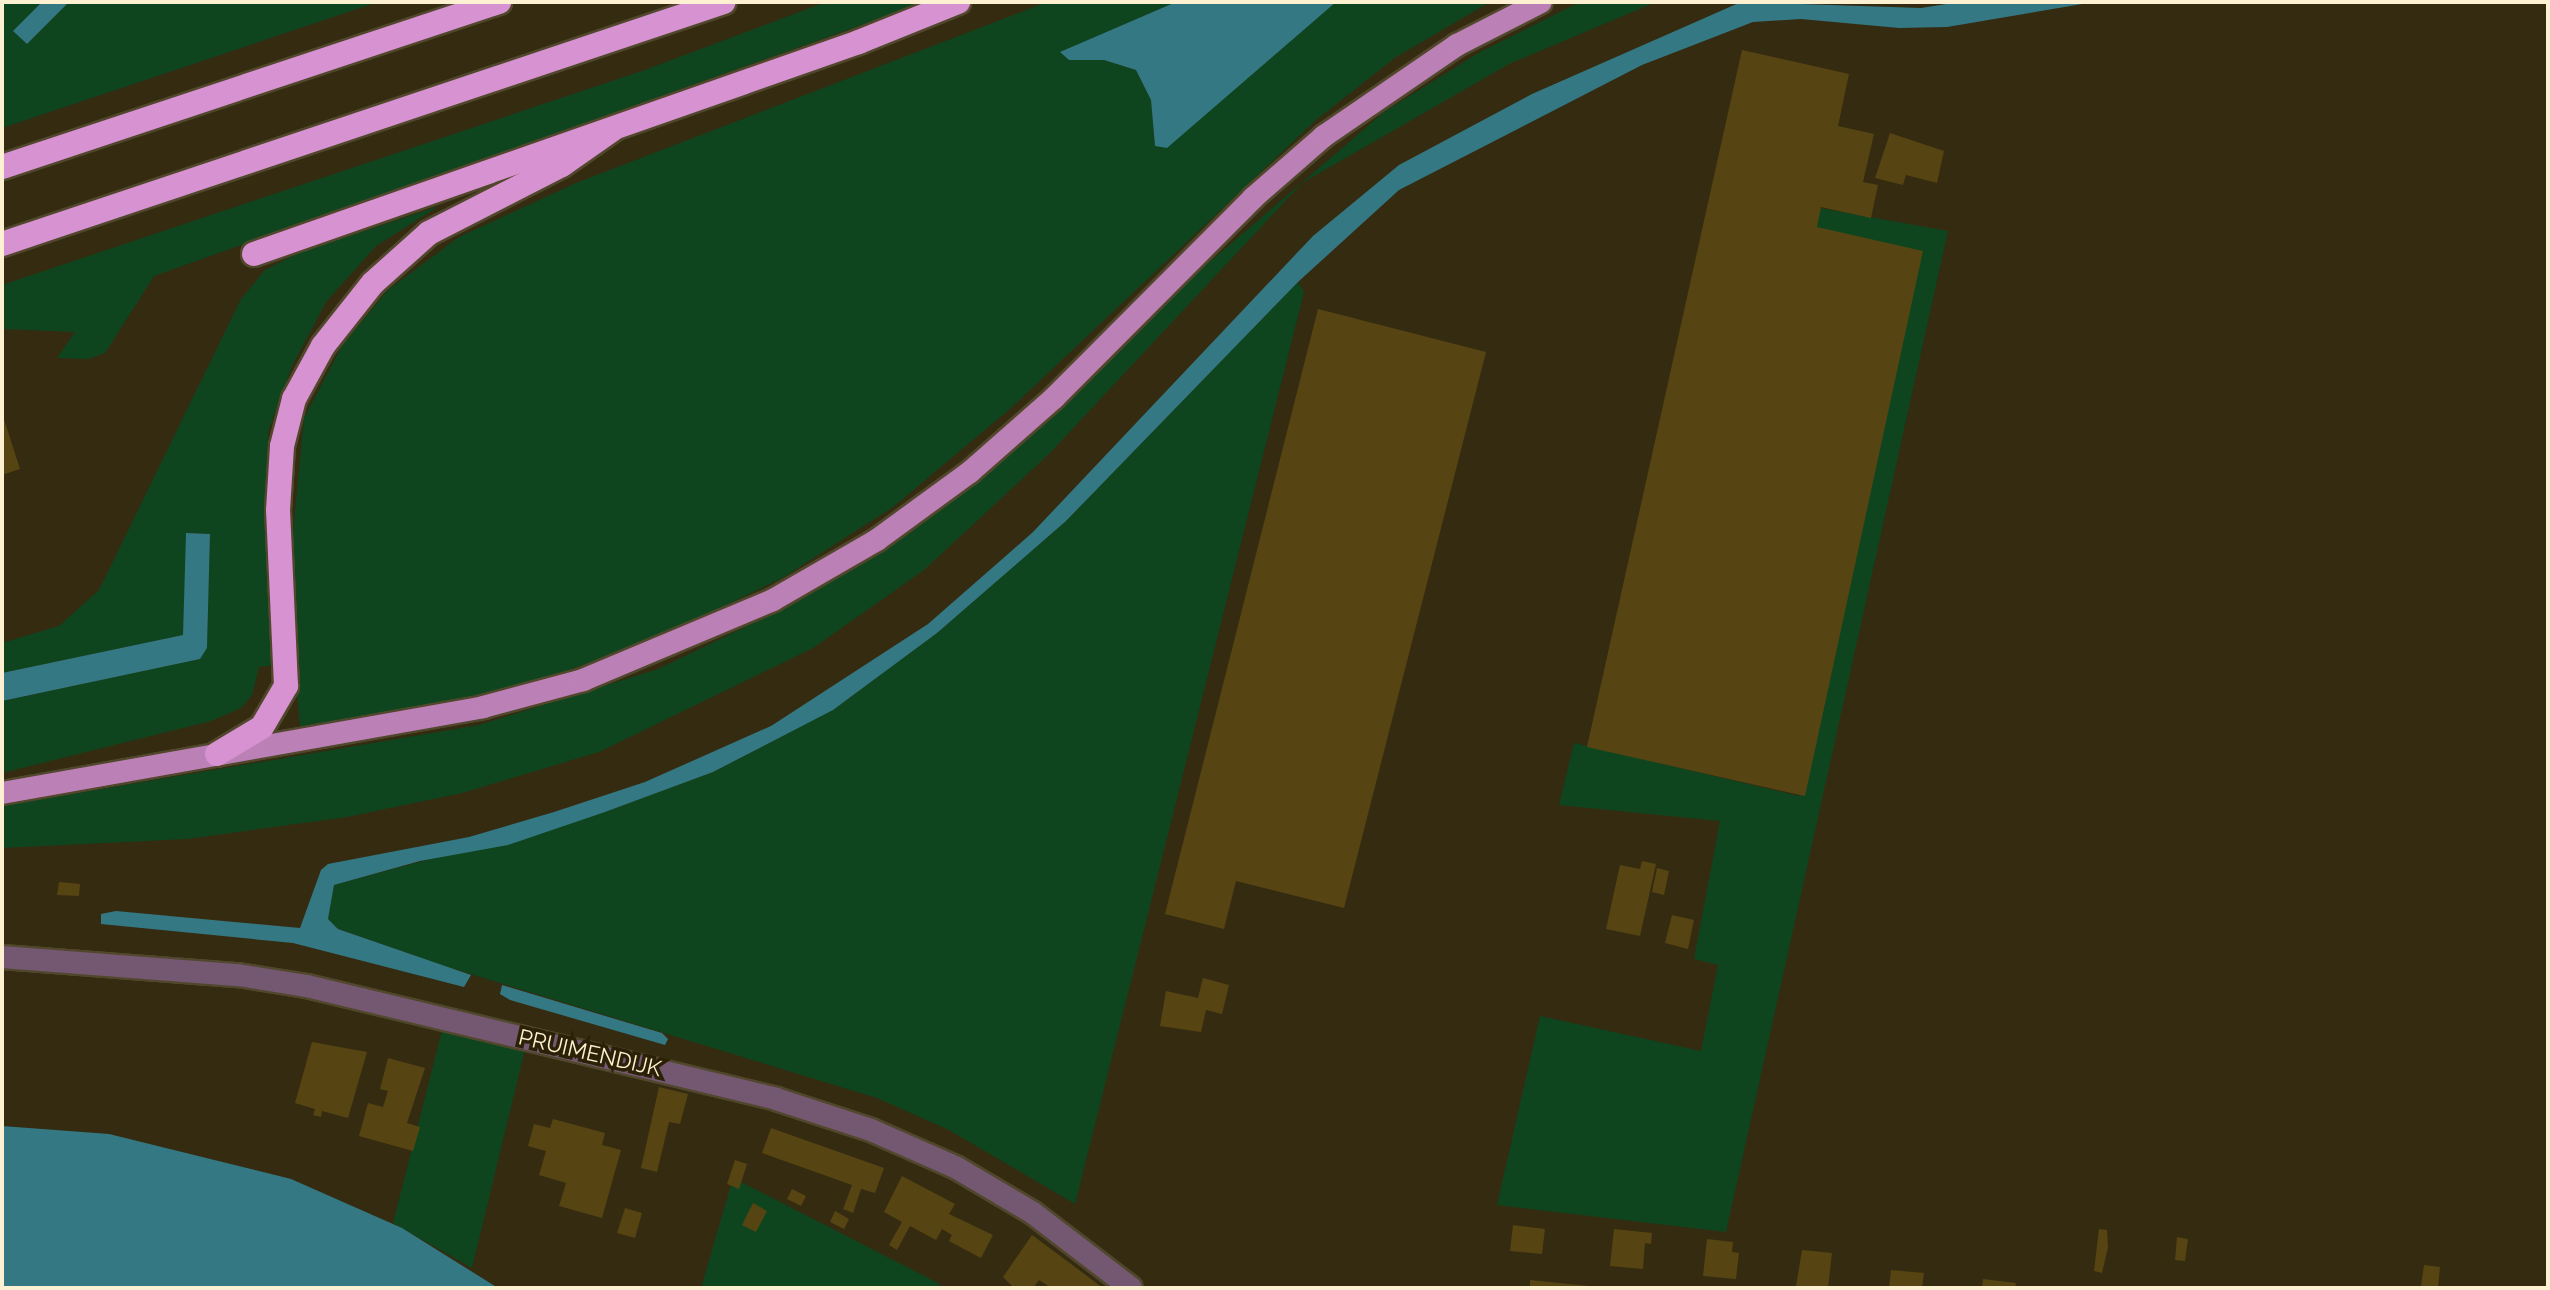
<!DOCTYPE html>
<html>
<head>
<meta charset="utf-8">
<style>
  body { margin:0 }
  #map { position:relative; width:2550px; height:1290px; overflow:hidden; background:#352b11; font-family:Raleway,sans-serif }
  div>[style] { position:absolute }
  .green>* { inset:0; background:#0e451f }
  .water>* { inset:0; background:#347883 }
  .building>* { inset:0; background:#564512 }
  .roads { filter:drop-shadow(2px 0 #51472c) drop-shadow(-2px 0 #51472c) drop-shadow(0 2px #51472c) drop-shadow(0 -2px #51472c) }
  .minor>* { height:22px; margin:-11px; padding:0 11px; transform-origin:11px; border-radius:11px; background:#745871 }
  .primary>* { height:22px; margin:-11px; padding:0 11px; transform-origin:11px; border-radius:11px; background:#bb81b6 }
  .motorway>* { height:24px; margin:-12px; padding:0 12px; transform-origin:12px; border-radius:12px; background:#d792d1 }
  span { translate:-50% -50%; white-space:nowrap; text-align:center; line-height:1.15; -webkit-text-stroke:7px #2b2107; paint-order:stroke }
  .street-label { font-size:22px; color:#fdf1d1 }
  .frame { position:absolute; inset:0; border:4px solid #fdf1d1; pointer-events:none }
</style>
</head>
<body>
<div id="map">
  <div class="green">
    <div style="clip-path:polygon(2px 2px,42px 2px,14px 31px,27px 44px,69px 2px,378px 2px,2px 128px)"></div>
    <div style="clip-path:polygon(826px 2px,926px 2px,154px 276px,105px 353px,88px 359px,57px 358px,75px 332px,2px 329px,2px 285px,642px 71px)"></div>
    <div style="clip-path:polygon(1047px 2px,1176px 2px,1061px 52px,1069px 60px,1104px 60px,1136px 70px,1151px 100px,1155px 146px,1167px 147px,1336px 2px,1490px 2px,1396px 57px,1316px 120px,1011px 408px,893px 507px,784px 577px,668px 633px,569px 670px,438px 709px,322px 730px,300px 727px,288px 584px,304px 418px,343px 344px,388px 290px,459px 237px,576px 183px)"></div>
    <div style="clip-path:polygon(1580px 2px,1656px 2px,1509px 64px,1302px 183px,1049px 454px,924px 570px,813px 648px,599px 752px,462px 793px,347px 817px,187px 839px,2px 848px,2px 806px,479px 725px,658px 669px,795px 603px,867px 560px,1004px 459px,1086px 385px,1176px 291px,1384px 112px,1480px 52px)"></div>
    <div style="clip-path:polygon(439px 206px,376px 246px,326px 302px,292px 366px,268px 432px,275px 665px,259px 667px,252px 695px,241px 708px,211px 721px,2px 773px,2px 701px,200px 659px,207px 648px,210px 534px,187px 533px,183px 635px,2px 673px,2px 643px,59px 626px,99px 590px,241px 299px,265px 270px,296px 254px)"></div>
    <div style="clip-path:polygon(1814px 207px,1948px 231px,1726px 1232px,1497px 1205px,1540px 1016px,1701px 1051px,1718px 965px,1694px 959px,1720px 821px,1559px 805px,1574px 743px,1799px 796px,1859px 545px)"></div>
    <div style="clip-path:polygon(1298px 282px,1304px 292px,1075px 1204px,949px 1130px,877px 1098px,441px 965px,339px 929px,328px 920px,334px 885px,605px 812px,713px 772px,833px 710px,937px 633px,1066px 521px)"></div>
    <div style="clip-path:polygon(444px 1023px,526px 1045px,472px 1268px,393px 1223px)"></div>
    <div style="clip-path:polygon(733px 1178px,940px 1284px,939px 1288px,701px 1288px)"></div>
  </div>
  <div class="water">
    <div style="clip-path:polygon(42px 2px,69px 2px,27px 44px,13px 31px)"></div>
    <div style="clip-path:polygon(1176px 2px,1336px 2px,1167px 148px,1155px 146px,1151px 100px,1136px 70px,1104px 60px,1069px 60px,1060px 52px)"></div>
    <div style="clip-path:polygon(1741px 2px,1921px 8px,1959px 2px,2094px 2px,1947px 27px,1899px 28px,1801px 19px,1753px 22px,1642px 65px,1399px 190px,1298px 282px,1066px 521px,937px 633px,833px 710px,713px 772px,605px 812px,508px 845px,420px 861px,334px 885px,328px 919px,338px 929px,471px 975px,464px 987px,293px 943px,101px 924px,101px 914px,116px 911px,300px 928px,321px 870px,328px 864px,469px 837px,554px 812px,645px 782px,771px 726px,928px 624px,1033px 532px,1313px 236px,1399px 165px,1532px 94px)"></div>
    <div style="clip-path:polygon(186px 533px,210px 534px,207px 648px,200px 659px,2px 701px,2px 673px,183px 635px)"></div>
    <div style="clip-path:polygon(502px 985px,662px 1033px,668px 1039px,665px 1045px,510px 1000px,500px 994px)"></div>
    <div style="clip-path:polygon(2px 1126px,109px 1134px,291px 1179px,402px 1228px,498px 1288px,2px 1288px)"></div>
  </div>
  <div class="building">
    <div style="clip-path:polygon(1742px 50px,1849px 74px,1838px 126px,1874px 134px,1863px 182px,1878px 185px,1871px 218px,1821px 207px,1817px 227px,1923px 251px,1805px 796px,1587px 747px)"></div>
    <div style="clip-path:polygon(1890px 133px,1944px 151px,1937px 183px,1906px 175px,1903px 185px,1875px 178px)"></div>
    <div style="clip-path:polygon(1318px 309px,1486px 352px,1344px 908px,1236px 881px,1224px 929px,1165px 914px)"></div>
    <div style="clip-path:polygon(2px 413px,20px 469px,2px 475px)"></div>
    <div style="clip-path:polygon(1642px 861px,1656px 864px,1640px 936px,1606px 929px,1620px 865px,1640px 869px)"></div>
    <div style="clip-path:polygon(1657px 868px,1669px 871px,1664px 895px,1652px 892px)"></div>
    <div style="clip-path:polygon(59px 882px,80px 884px,79px 896px,57px 895px)"></div>
    <div style="clip-path:polygon(1672px 915px,1694px 920px,1688px 949px,1665px 943px)"></div>
    <div style="clip-path:polygon(1203px 978px,1229px 985px,1222px 1014px,1206px 1010px,1201px 1032px,1160px 1026px,1166px 991px,1198px 998px)"></div>
    <div style="clip-path:polygon(312px 1042px,367px 1052px,348px 1118px,322px 1111px,321px 1117px,313px 1115px,315px 1109px,295px 1103px)"></div>
    <div style="clip-path:polygon(388px 1058px,425px 1068px,407px 1123px,420px 1127px,413px 1151px,359px 1136px,368px 1103px,383px 1107px,388px 1091px,380px 1089px)"></div>
    <div style="clip-path:polygon(659px 1087px,688px 1094px,680px 1124px,669px 1122px,657px 1172px,641px 1168px)"></div>
    <div style="clip-path:polygon(553px 1119px,605px 1133px,602px 1145px,621px 1150px,602px 1218px,559px 1206px,566px 1183px,539px 1175px,546px 1151px,528px 1146px,534px 1124px,550px 1128px)"></div>
    <div style="clip-path:polygon(771px 1128px,884px 1168px,875px 1193px,861px 1189px,853px 1213px,843px 1209px,852px 1185px,762px 1153px)"></div>
    <div style="clip-path:polygon(735px 1160px,747px 1164px,739px 1189px,727px 1184px)"></div>
    <div style="clip-path:polygon(902px 1176px,955px 1204px,949px 1214px,993px 1235px,981px 1258px,949px 1241px,952px 1235px,942px 1229px,936px 1240px,910px 1226px,897px 1250px,889px 1245px,902px 1222px,884px 1212px)"></div>
    <div style="clip-path:polygon(792px 1189px,806px 1196px,801px 1206px,787px 1199px)"></div>
    <div style="clip-path:polygon(753px 1203px,767px 1211px,756px 1232px,742px 1225px)"></div>
    <div style="clip-path:polygon(625px 1208px,642px 1213px,635px 1238px,617px 1233px)"></div>
    <div style="clip-path:polygon(835px 1211px,849px 1219px,844px 1229px,830px 1222px)"></div>
    <div style="clip-path:polygon(1513px 1225px,1545px 1229px,1542px 1254px,1510px 1251px)"></div>
    <div style="clip-path:polygon(1614px 1229px,1652px 1233px,1651px 1244px,1645px 1243px,1643px 1269px,1610px 1266px)"></div>
    <div style="clip-path:polygon(2099px 1229px,2107px 1230px,2108px 1247px,2102px 1273px,2094px 1271px)"></div>
    <div style="clip-path:polygon(1032px 1235px,1067px 1261px,1103px 1288px,1051px 1288px,1039px 1280px,1033px 1288px,1014px 1288px,1003px 1277px)"></div>
    <div style="clip-path:polygon(2177px 1237px,2188px 1239px,2185px 1261px,2175px 1260px)"></div>
    <div style="clip-path:polygon(1707px 1239px,1733px 1242px,1732px 1252px,1739px 1253px,1736px 1279px,1703px 1276px)"></div>
    <div style="clip-path:polygon(1802px 1250px,1832px 1253px,1828px 1288px,1796px 1286px)"></div>
    <div style="clip-path:polygon(2424px 1265px,2440px 1267px,2438px 1288px,2421px 1286px)"></div>
    <div style="clip-path:polygon(1891px 1270px,1924px 1273px,1922px 1288px,1889px 1288px)"></div>
    <div style="clip-path:polygon(1983px 1279px,2016px 1283px,2015px 1288px,1982px 1288px)"></div>
    <div style="clip-path:polygon(1530px 1280px,1589px 1286px,1589px 1288px,1530px 1288px)"></div>
  </div>
  <div class="roads">
    <div class="minor">
      <div style="left:2px;top:957px;width:237px;rotate:4.4deg"></div>
      <div style="left:238px;top:975px;width:70px;rotate:9.1deg"></div>
      <div style="left:307px;top:986px;width:482px;rotate:13.5deg"></div>
      <div style="left:776px;top:1099px;width:100px;rotate:18.1deg"></div>
      <div style="left:871px;top:1130px;width:94px;rotate:23.8deg"></div>
      <div style="left:957px;top:1168px;width:88px;rotate:30.6deg"></div>
      <div style="left:1033px;top:1213px;width:123px;rotate:37.4deg"></div>
    </div>
    <div class="primary">
      <div style="left:2px;top:793px;width:489px;rotate:-10.1deg"></div>
      <div style="left:483px;top:707px;width:104px;rotate:-15.1deg"></div>
      <div style="left:583px;top:680px;width:206px;rotate:-22.8deg"></div>
      <div style="left:773px;top:600px;width:120px;rotate:-30deg"></div>
      <div style="left:877px;top:540px;width:115px;rotate:-36.2deg"></div>
      <div style="left:970px;top:472px;width:112px;rotate:-41.4deg"></div>
      <div style="left:1054px;top:398px;width:282px;rotate:-45.1deg"></div>
      <div style="left:1253px;top:198px;width:94px;rotate:-41.1deg"></div>
      <div style="left:1324px;top:136px;width:161px;rotate:-34.4deg"></div>
      <div style="left:1457px;top:45px;width:94px;rotate:-27.1deg"></div>
    </div>
    <div class="motorway">
      <div style="left:2px;top:167px;width:524px;rotate:-18.37deg"></div>
      <div style="left:2px;top:244px;width:761px;rotate:-18.53deg"></div>
      <div style="left:254px;top:254px;width:641px;rotate:-19.31deg"></div>
      <div style="left:859px;top:42px;width:107px;rotate:-22deg"></div>
      <div style="left:217px;top:754px;width:52px;rotate:-31deg"></div>
      <div style="left:262px;top:727px;width:48px;rotate:-59.7deg"></div>
      <div style="left:286px;top:686px;width:176px;rotate:-92.6deg"></div>
      <div style="left:278px;top:510px;width:64px;rotate:-86.4deg"></div>
      <div style="left:282px;top:446px;width:49px;rotate:-75.7deg"></div>
      <div style="left:294px;top:399px;width:60px;rotate:-61.3deg"></div>
      <div style="left:323px;top:346px;width:80px;rotate:-51.6deg"></div>
      <div style="left:373px;top:283px;width:75px;rotate:-41.8deg"></div>
      <div style="left:429px;top:233px;width:149px;rotate:-27.1deg"></div>
      <div style="left:562px;top:165px;width:61px;rotate:-35deg"></div>
    </div>
  </div>
  <div class="street-label">
    <span style="left:590px;top:1053px;rotate:13deg">PRUIMENDIJK</span>
  </div>
  <div class="frame"></div>
</div>
</body>
</html>
